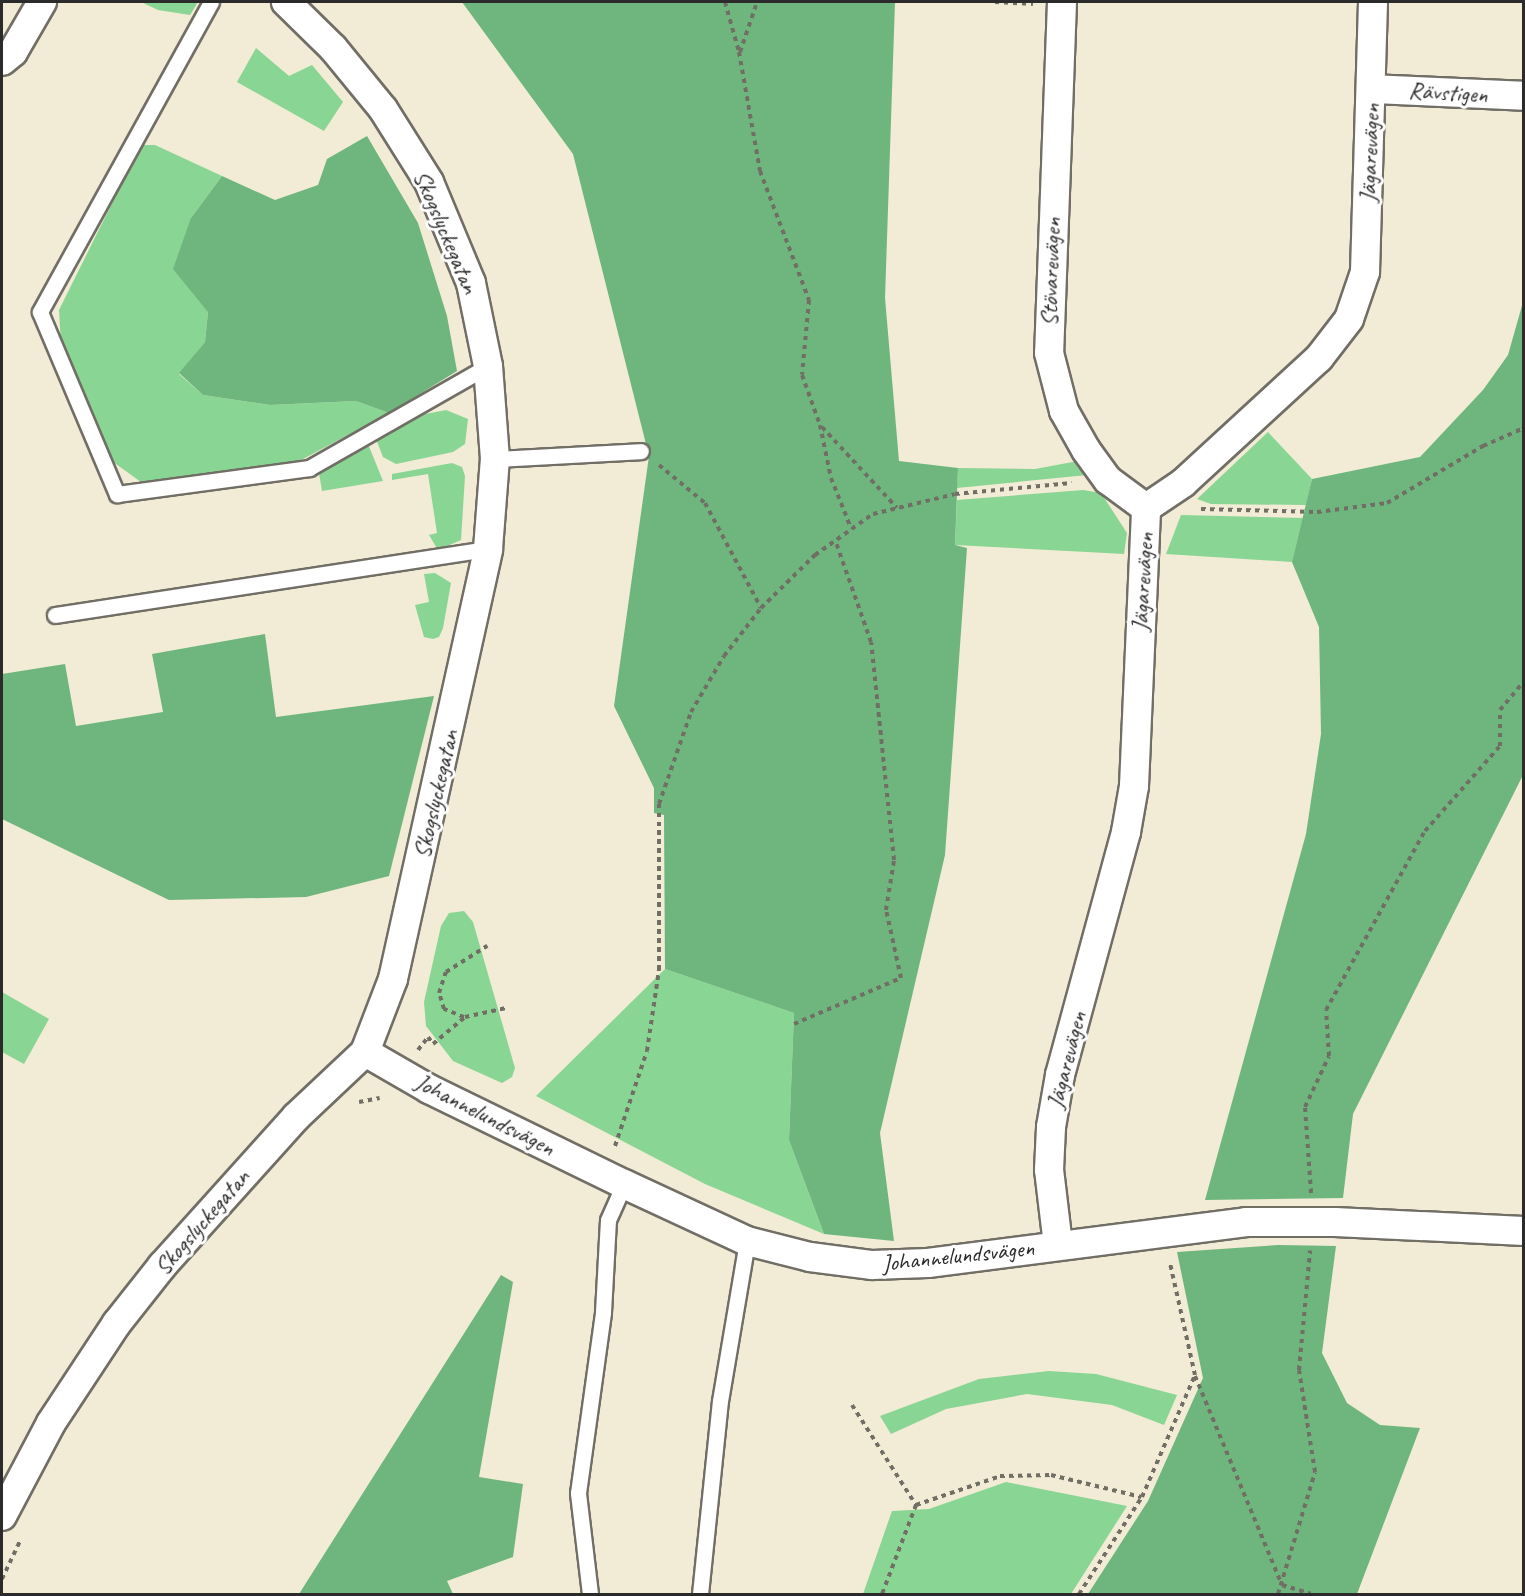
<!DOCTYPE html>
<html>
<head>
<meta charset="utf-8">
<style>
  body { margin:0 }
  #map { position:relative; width:1525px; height:1596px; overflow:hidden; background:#f2ebd5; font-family:Caveat,sans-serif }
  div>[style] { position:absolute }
  .green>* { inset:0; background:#89d593 }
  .forest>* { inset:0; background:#6eb67d }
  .path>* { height:4px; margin-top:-2px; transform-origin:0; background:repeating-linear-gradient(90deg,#716e66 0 4.5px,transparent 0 9px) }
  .roads { filter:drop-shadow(2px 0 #716e66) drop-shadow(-2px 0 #716e66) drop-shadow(0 2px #716e66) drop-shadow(0 -2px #716e66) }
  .lane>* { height:15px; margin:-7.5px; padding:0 7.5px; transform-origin:7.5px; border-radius:7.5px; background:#fff }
  .street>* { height:28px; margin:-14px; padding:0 14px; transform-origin:14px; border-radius:14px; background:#fff }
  span { translate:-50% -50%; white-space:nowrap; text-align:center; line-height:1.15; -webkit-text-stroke:6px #fff; paint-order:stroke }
  .street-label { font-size:24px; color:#2b2b2b }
  .frame { position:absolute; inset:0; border:3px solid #2b2b2b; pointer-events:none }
</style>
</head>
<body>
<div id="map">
  <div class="green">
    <div style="clip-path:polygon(141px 2px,198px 2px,190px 15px,158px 10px)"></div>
    <div style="clip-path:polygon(256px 48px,289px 76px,312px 65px,343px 102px,324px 131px,237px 82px)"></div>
    <div style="clip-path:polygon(141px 145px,155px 145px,222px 176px,191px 218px,208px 312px,205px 342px,179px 374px,203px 395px,270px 405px,356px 401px,389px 413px,288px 467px,161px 487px,141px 482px,109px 459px,61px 345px,59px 310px)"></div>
    <div style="clip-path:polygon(446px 410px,468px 419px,465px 444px,453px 452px,396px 464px,383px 457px,374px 434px,410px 417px)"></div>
    <div style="clip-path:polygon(1268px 432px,1312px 479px,1306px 505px,1211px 504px,1197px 499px)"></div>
    <div style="clip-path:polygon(368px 444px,383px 481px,322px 491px,319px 473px,322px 465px,355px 445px)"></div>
    <div style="clip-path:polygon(1078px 461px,1087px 475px,957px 488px,958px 468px,1035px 469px)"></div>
    <div style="clip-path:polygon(452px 463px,462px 467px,465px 476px,461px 540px,438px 550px,429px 535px,437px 533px,428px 474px,392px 480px,392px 474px)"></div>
    <div style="clip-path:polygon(1083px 490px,1101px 493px,1127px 533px,1124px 554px,955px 545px,957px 500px)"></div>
    <div style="clip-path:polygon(1181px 515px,1303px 518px,1292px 562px,1166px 554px)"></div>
    <div style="clip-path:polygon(435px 573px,451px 583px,443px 628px,439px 637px,433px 639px,424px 637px,415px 605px,429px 602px,424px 574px)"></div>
    <div style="clip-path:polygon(464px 911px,473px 922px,515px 1068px,512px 1077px,502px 1083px,453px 1061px,426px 1026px,424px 1002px,441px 926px,449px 913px)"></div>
    <div style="clip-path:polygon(665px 969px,794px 1013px,789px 1140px,824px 1234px,705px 1184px,536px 1096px)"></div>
    <div style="clip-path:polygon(2px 992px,49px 1019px,24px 1064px,2px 1052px)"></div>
    <div style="clip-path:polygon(1049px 1371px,1096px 1374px,1177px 1395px,1164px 1425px,1112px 1405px,1027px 1394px,946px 1409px,891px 1434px,880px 1416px,979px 1379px)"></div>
    <div style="clip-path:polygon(1006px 1482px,1127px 1506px,1071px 1594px,863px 1594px,892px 1511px,929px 1509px)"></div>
  </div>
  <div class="forest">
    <div style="clip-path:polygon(462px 2px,895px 2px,885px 298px,899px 461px,958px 468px,955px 545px,967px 548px,945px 855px,880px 1133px,894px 1241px,824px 1234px,789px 1140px,794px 1013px,665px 969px,664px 815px,654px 813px,654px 788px,614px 706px,649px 456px,573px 154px)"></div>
    <div style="clip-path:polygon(367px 136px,418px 223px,447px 316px,457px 371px,389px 413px,356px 401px,270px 405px,203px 395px,179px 373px,205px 342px,208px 312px,173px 269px,191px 218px,222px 176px,275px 200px,318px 185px,327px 159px)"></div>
    <div style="clip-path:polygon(1523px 302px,1523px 775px,1353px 1114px,1343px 1198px,1205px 1200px,1306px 834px,1321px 734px,1319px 627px,1292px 562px,1312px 479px,1420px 457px,1483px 390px,1508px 355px)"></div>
    <div style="clip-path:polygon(265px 634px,276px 717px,434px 696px,389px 876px,306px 897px,169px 900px,2px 819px,2px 674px,65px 664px,76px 726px,163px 712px,152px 654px)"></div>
    <div style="clip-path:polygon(1278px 1245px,1336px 1246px,1322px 1353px,1347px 1403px,1380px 1425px,1420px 1428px,1357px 1594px,1088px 1594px,1148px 1501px,1203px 1378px,1177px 1252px)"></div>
    <div style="clip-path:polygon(501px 1275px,513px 1282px,479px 1477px,523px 1484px,513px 1557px,447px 1581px,453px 1594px,299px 1594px)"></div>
  </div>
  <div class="path">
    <div style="left:725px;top:2px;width:52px;rotate:74.4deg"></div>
    <div style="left:739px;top:52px;width:121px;rotate:80deg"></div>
    <div style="left:760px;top:171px;width:138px;rotate:69.2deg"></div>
    <div style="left:809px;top:300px;width:75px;rotate:95.3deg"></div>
    <div style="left:802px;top:375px;width:53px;rotate:70.2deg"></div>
    <div style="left:820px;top:425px;width:54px;rotate:78.3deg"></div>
    <div style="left:831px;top:478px;width:54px;rotate:68.2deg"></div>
    <div style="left:995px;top:2px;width:38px;rotate:3deg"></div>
    <div style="left:740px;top:52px;width:53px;rotate:-71.2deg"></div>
    <div style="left:822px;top:427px;width:110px;rotate:47.2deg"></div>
    <div style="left:659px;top:465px;width:60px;rotate:39.6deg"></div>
    <div style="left:705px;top:503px;width:119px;rotate:61.9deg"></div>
    <div style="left:1201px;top:509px;width:116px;rotate:1.5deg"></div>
    <div style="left:1317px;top:512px;width:71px;rotate:-7.3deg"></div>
    <div style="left:1387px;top:503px;width:112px;rotate:-30.7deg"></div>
    <div style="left:1483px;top:446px;width:45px;rotate:-23.7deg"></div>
    <div style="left:464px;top:1017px;width:22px;rotate:-158deg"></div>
    <div style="left:444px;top:1009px;width:17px;rotate:-107deg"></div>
    <div style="left:439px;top:993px;width:22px;rotate:-72deg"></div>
    <div style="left:446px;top:972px;width:49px;rotate:-32.4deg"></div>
    <div style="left:794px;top:1024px;width:116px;rotate:-23.3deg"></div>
    <div style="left:901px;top:978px;width:70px;rotate:-102.4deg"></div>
    <div style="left:886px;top:910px;width:51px;rotate:-80.9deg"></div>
    <div style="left:894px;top:860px;width:219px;rotate:-96deg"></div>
    <div style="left:871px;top:642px;width:108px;rotate:-109.4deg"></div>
    <div style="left:418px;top:1050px;width:16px;rotate:-52deg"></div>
    <div style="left:428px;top:1037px;width:9px;rotate:54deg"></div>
    <div style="left:433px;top:1044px;width:42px;rotate:-40.2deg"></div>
    <div style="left:465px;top:1017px;width:42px;rotate:-12.4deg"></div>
    <div style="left:359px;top:1102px;width:21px;rotate:-11deg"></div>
    <div style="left:615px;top:1146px;width:100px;rotate:-71.4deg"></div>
    <div style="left:647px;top:1051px;width:82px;rotate:-81.6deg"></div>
    <div style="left:659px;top:970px;width:166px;rotate:-90deg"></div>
    <div style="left:659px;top:804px;width:97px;rotate:-70.8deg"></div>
    <div style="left:691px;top:712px;width:65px;rotate:-59.5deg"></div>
    <div style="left:724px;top:656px;width:61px;rotate:-52.4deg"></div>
    <div style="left:761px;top:608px;width:76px;rotate:-44.5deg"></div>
    <div style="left:815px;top:555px;width:71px;rotate:-35.3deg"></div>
    <div style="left:873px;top:514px;width:84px;rotate:-13.7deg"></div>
    <div style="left:955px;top:494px;width:117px;rotate:-5.4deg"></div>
    <div style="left:1311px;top:1193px;width:86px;rotate:-94deg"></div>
    <div style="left:1305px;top:1107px;width:56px;rotate:-64.8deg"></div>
    <div style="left:1329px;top:1056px;width:46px;rotate:-93.7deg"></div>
    <div style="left:1326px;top:1010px;width:205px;rotate:-61.1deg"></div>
    <div style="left:1425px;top:831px;width:113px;rotate:-48.6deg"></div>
    <div style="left:1500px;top:746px;width:36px;rotate:-90deg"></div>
    <div style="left:1500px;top:710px;width:38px;rotate:-50deg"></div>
    <div style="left:1195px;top:1376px;width:226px;rotate:67.4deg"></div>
    <div style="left:1282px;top:1585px;width:30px;rotate:17deg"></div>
    <div style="left:852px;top:1405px;width:119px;rotate:57.4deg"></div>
    <div style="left:916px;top:1505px;width:95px;rotate:110.9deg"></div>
    <div style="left:916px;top:1505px;width:89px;rotate:-19deg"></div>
    <div style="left:1000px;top:1476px;width:51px;rotate:-1.1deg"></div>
    <div style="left:1051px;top:1475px;width:93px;rotate:13.7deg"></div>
    <div style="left:2px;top:1579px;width:42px;rotate:-64.7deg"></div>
    <div style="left:1079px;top:1594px;width:116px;rotate:-57deg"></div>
    <div style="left:1142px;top:1497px;width:133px;rotate:-66.5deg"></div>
    <div style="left:1195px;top:1375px;width:115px;rotate:-102.6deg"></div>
    <div style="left:1278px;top:1594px;width:127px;rotate:-73.1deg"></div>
    <div style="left:1315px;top:1472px;width:103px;rotate:-98.9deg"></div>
    <div style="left:1299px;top:1370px;width:120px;rotate:-84.7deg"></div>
  </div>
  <div class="roads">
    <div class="lane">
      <div style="left:211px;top:2px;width:354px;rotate:118.9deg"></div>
      <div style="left:40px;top:312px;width:198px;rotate:67.1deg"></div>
      <div style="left:117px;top:494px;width:194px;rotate:-7.7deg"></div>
      <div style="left:309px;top:468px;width:206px;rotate:-29.7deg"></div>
      <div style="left:495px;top:459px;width:146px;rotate:-3.1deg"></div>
      <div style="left:55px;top:615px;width:438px;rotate:-8.7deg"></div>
      <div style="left:590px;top:1594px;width:102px;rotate:-96.8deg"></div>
      <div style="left:578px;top:1493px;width:183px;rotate:-82.1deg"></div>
      <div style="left:603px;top:1312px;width:92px;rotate:-86.9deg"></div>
      <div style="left:608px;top:1220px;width:39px;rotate:-66deg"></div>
      <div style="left:700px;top:1594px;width:194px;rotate:-84.1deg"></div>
      <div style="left:720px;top:1401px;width:162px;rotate:-80.4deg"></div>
    </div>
    <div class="street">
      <div style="left:1062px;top:2px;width:351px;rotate:92.1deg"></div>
      <div style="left:1049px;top:353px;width:60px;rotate:75.5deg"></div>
      <div style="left:1064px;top:411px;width:45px;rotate:60.6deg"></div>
      <div style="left:1086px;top:450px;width:37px;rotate:54deg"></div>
      <div style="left:1108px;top:480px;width:47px;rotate:36.4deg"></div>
      <div style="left:2px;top:61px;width:14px;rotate:-39deg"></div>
      <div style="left:13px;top:52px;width:58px;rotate:-59.9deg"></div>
      <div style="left:1372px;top:89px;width:152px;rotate:2.6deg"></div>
      <div style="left:365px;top:1052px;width:74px;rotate:30deg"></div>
      <div style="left:429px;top:1089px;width:217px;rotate:26deg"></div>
      <div style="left:624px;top:1184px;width:136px;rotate:24.9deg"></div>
      <div style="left:747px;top:1241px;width:65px;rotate:14.3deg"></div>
      <div style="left:810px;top:1257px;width:63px;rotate:7.4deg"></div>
      <div style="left:872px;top:1265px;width:56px;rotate:-2deg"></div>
      <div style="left:928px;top:1263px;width:321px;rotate:-7.3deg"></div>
      <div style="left:1246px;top:1222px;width:89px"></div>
      <div style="left:1335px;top:1222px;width:189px;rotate:2.7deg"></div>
      <div style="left:1058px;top:1245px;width:76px;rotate:-96.8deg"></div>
      <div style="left:1049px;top:1170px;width:43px;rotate:-87.3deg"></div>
      <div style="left:1051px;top:1127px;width:53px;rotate:-80.2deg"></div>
      <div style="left:1060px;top:1075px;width:252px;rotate:-74.8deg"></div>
      <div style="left:1126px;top:832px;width:47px;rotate:-80.1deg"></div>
      <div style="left:1134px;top:786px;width:278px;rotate:-87.5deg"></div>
      <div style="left:1146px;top:508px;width:45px;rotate:-34deg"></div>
      <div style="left:1183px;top:483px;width:185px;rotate:-42.6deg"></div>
      <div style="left:1319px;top:358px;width:49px;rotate:-52.4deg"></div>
      <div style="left:1349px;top:319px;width:50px;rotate:-71.2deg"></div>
      <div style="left:1365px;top:272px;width:270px;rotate:-88.3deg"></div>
      <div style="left:2px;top:1516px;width:105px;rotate:-62.2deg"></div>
      <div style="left:51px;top:1423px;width:120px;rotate:-56.6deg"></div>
      <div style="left:117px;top:1323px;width:73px;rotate:-51.7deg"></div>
      <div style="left:162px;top:1266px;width:200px;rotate:-48deg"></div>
      <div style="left:296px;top:1117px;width:95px;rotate:-43.3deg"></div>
      <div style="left:365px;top:1052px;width:78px;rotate:-69deg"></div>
      <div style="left:393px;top:979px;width:440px;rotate:-77.5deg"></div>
      <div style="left:488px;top:549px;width:90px;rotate:-85.6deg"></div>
      <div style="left:495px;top:459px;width:93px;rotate:-94.3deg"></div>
      <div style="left:488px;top:366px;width:85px;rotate:-101.6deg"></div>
      <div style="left:471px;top:283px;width:109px;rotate:-112.6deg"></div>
      <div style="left:429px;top:182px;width:86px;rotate:-122.2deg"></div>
      <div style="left:383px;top:109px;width:79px;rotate:-129.3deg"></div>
      <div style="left:333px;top:48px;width:66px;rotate:-135.6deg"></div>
    </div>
  </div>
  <div class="street-label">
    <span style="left:1448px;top:93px;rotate:3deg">Rävstigen</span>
    <span style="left:1370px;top:153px;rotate:-88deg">Jägarevägen</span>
    <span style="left:446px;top:232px;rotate:67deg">Skogslyckegatan</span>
    <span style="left:1051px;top:272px;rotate:-88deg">Stövarevägen</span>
    <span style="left:1143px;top:582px;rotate:-87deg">Jägarevägen</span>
    <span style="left:436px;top:794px;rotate:-77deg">Skogslyckegatan</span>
    <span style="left:1067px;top:1060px;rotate:-76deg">Jägarevägen</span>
    <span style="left:485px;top:1115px;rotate:27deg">Johannelundsvägen</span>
    <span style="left:202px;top:1222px;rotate:-49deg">Skogslyckegatan</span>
    <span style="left:958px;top:1256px;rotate:-6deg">Johannelundsvägen</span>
  </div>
  <div class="frame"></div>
</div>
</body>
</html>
